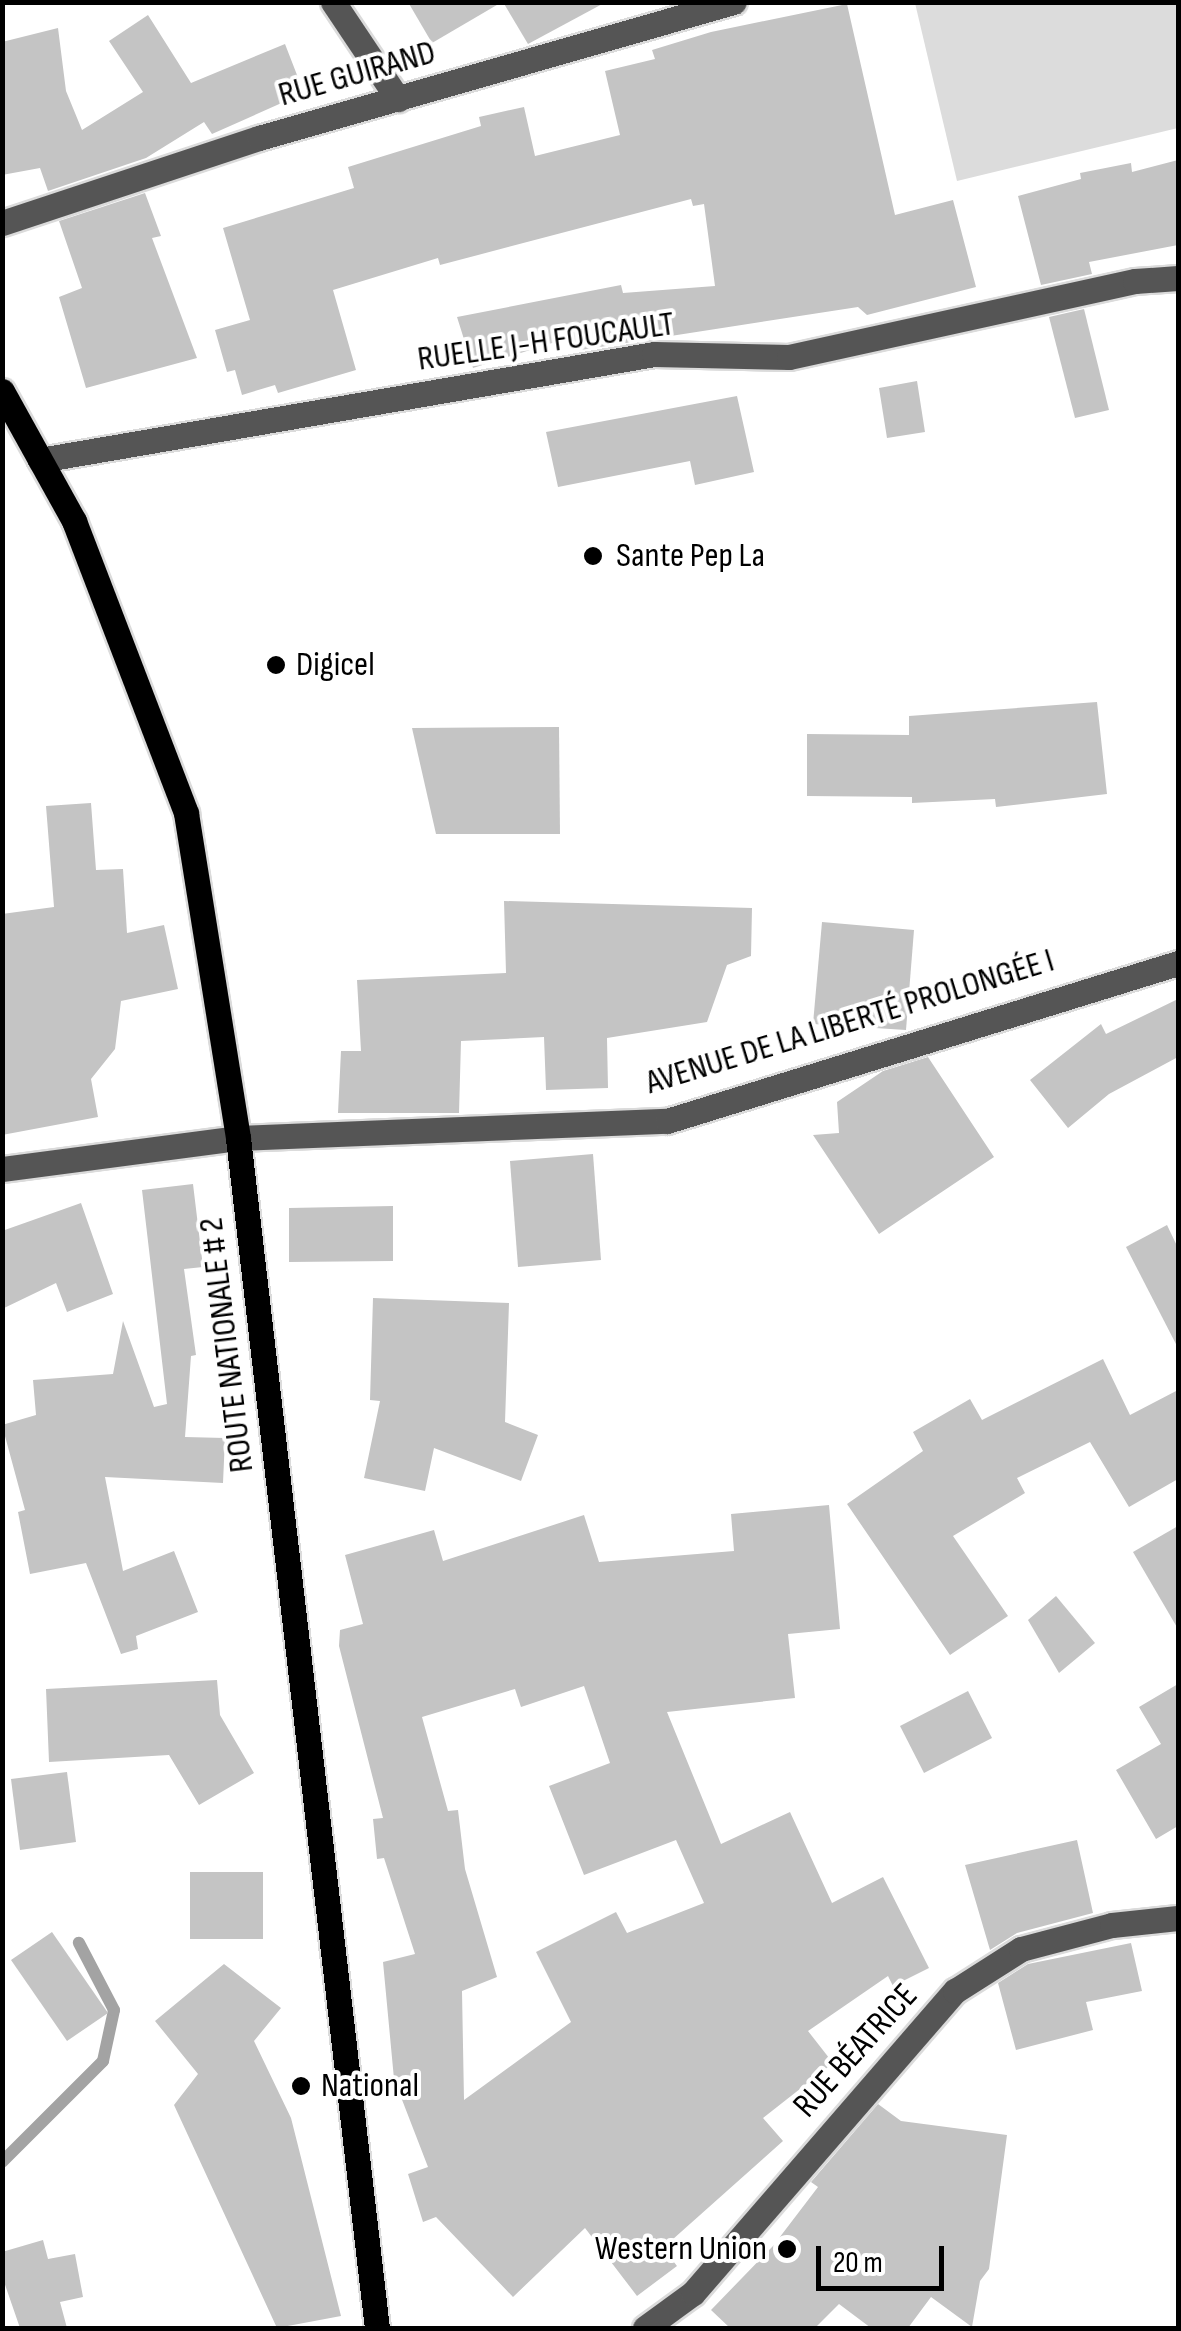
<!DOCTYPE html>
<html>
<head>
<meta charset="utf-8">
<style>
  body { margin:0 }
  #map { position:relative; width:1181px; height:2331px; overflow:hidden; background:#fff; font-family:"Sofia Sans Condensed",sans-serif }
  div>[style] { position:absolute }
  .green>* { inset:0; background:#dcdcdc }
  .stream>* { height:12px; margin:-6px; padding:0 6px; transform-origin:6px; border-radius:6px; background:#a3a3a3 }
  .building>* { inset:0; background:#c4c4c4 }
  .roads { filter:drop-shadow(2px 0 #dbdbdb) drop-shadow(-2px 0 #dbdbdb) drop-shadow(0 2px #dbdbdb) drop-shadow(0 -2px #dbdbdb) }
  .minor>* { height:25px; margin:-12.5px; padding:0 12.5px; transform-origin:12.5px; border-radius:12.5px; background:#555 }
  .major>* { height:25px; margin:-12.5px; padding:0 12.5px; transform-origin:12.5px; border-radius:12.5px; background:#000 }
  .dots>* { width:28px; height:28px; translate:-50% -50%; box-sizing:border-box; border:5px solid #fff; border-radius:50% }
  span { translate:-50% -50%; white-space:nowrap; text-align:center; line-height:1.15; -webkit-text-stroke:8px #fff; paint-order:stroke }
  .street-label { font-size:35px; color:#000 }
  .poi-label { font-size:35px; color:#000 }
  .left { translate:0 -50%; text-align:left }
  .right { translate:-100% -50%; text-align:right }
  .frame { position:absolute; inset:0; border:5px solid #000; pointer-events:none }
  .scale { position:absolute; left:816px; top:2246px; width:128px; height:45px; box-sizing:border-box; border:5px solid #000; border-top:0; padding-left:12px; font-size:30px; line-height:35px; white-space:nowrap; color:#000; -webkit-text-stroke:8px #fff; paint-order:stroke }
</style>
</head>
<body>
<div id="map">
  <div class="green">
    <div style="clip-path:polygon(915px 3px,1178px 3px,1178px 128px,957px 181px)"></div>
  </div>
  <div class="stream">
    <div style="left:2px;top:2162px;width:143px;rotate:-45deg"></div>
    <div style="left:103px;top:2061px;width:52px;rotate:-77.8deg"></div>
    <div style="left:114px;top:2010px;width:76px;rotate:-117.6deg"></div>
  </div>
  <div class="building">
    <div style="clip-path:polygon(408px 2px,502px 2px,432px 43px)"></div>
    <div style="clip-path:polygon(503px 2px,606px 2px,528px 44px)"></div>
    <div style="clip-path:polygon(847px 4px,895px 215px,953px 200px,976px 287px,867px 315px,858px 307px,574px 351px,571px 337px,473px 368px,457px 317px,621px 285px,623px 293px,715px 286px,704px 204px,693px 206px,691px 199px,440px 265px,438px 258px,333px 290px,356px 370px,278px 393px,275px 385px,242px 395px,235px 370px,227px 372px,215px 330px,250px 320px,223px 228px,354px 188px,348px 167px,481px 126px,479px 117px,524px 107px,535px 156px,620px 135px,605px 71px,655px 59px,652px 50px,711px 32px)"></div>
    <div style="clip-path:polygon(148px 15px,191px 83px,285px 44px,304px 93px,212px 134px,204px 122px,146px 158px,48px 191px,40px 168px,2px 175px,2px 42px,58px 28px,66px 91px,82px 130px,143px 92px,109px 41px)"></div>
    <div style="clip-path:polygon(1178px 160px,1178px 245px,1089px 262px,1092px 274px,1041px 285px,1018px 196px,1081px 179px,1080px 173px,1131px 163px,1132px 172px)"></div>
    <div style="clip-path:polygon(145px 193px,161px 236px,152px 238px,197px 358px,86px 388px,59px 297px,82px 288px,59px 221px)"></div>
    <div style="clip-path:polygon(1084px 309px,1109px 410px,1075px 418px,1049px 317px)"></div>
    <div style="clip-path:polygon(917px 381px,925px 432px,887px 438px,879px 388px)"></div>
    <div style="clip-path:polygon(737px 396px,754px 472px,695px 485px,690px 461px,558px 487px,546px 432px)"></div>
    <div style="clip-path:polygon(1097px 702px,1107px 794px,996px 807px,995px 799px,912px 803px,912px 797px,807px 796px,807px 734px,909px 735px,909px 716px)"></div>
    <div style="clip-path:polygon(559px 727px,560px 834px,436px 834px,412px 728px)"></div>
    <div style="clip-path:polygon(91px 803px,96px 870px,123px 869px,127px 933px,164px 925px,178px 989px,121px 1001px,115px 1049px,91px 1079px,98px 1117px,2px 1135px,2px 914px,54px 907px,46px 806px)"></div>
    <div style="clip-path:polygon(504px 901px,752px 908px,751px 956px,727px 965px,707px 1022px,607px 1038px,608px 1088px,546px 1090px,544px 1037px,461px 1041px,459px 1113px,338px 1113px,341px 1051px,361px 1051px,357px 980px,506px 973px)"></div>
    <div style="clip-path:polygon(822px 922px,914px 930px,906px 1030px,813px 1024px)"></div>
    <div style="clip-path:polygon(1178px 999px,1178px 1057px,1109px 1094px,1068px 1128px,1030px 1080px,1101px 1024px,1106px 1034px)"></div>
    <div style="clip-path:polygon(928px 1057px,994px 1157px,879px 1234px,813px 1135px,839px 1133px,837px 1102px,883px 1071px)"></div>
    <div style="clip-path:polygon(593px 1154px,601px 1260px,518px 1267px,510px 1161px)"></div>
    <div style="clip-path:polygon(193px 1184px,203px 1267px,184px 1269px,196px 1355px,191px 1356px,185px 1437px,225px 1438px,223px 1483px,105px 1477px,123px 1571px,174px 1551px,198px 1612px,136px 1636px,138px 1649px,121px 1654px,86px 1563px,30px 1574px,18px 1512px,25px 1510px,2px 1425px,36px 1415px,33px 1380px,113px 1374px,123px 1321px,154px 1407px,167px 1404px,142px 1190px)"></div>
    <div style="clip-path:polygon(81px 1203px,113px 1294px,67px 1312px,56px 1283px,2px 1309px,2px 1231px)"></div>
    <div style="clip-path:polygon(393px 1206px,393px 1261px,289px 1262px,289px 1208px)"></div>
    <div style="clip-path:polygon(1167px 1225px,1178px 1248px,1178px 1348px,1126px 1247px)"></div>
    <div style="clip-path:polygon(373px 1298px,509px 1303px,505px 1422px,538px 1435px,521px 1481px,434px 1448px,425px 1491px,364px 1478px,380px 1401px,370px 1400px)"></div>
    <div style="clip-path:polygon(1103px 1359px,1130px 1415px,1178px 1390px,1178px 1479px,1129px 1507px,1090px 1442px,1017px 1478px,1025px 1493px,953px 1536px,1008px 1616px,950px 1655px,847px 1504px,923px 1451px,913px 1432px,970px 1399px,982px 1420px)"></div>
    <div style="clip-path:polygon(evenodd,829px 1505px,840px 1629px,788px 1634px,795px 1698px,667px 1712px,721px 1844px,790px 1812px,832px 1903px,883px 1877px,929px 1968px,893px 1986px,888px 1976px,808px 2031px,833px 2063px,763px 2118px,783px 2141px,663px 2248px,677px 2266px,637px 2296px,585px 2228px,513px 2297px,436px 2217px,423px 2222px,408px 2174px,428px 2167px,394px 2079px,383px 1962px,415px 1954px,384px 1858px,377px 1859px,373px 1819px,383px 1818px,339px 1646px,340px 1630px,363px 1624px,345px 1555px,434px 1530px,443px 1561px,584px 1515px,599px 1562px,734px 1551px,731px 1514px,829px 1505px,584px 1686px,610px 1763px,549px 1786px,584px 1875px,676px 1840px,704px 1903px,627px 1933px,616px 1912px,536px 1952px,571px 2022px,464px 2100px,462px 1991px,497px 1977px,465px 1869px,458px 1810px,448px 1811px,422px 1717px,515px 1689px,521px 1707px,584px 1686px)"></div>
    <div style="clip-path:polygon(1178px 1526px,1178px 1629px,1133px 1552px)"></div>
    <div style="clip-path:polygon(1056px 1596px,1095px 1643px,1059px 1673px,1028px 1620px)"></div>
    <div style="clip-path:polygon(217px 1680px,220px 1715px,254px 1773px,199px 1805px,169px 1755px,49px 1762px,46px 1689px)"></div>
    <div style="clip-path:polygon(1178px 1684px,1178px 1826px,1156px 1839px,1116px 1770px,1161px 1744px,1139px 1707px)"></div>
    <div style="clip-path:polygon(968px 1691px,992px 1738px,924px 1773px,900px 1726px)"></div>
    <div style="clip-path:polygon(67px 1772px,76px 1842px,20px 1850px,11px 1779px)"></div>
    <div style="clip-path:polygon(1077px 1840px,1093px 1913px,1017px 1933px,990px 1950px,965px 1865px)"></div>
    <div style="clip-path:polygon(190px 1872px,263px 1872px,263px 1939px,190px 1939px)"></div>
    <div style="clip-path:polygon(52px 1932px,108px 2013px,67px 2041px,11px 1960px)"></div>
    <div style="clip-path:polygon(1131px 1943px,1142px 1991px,1086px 2002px,1093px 2030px,1016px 2050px,998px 1983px,1028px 1964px)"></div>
    <div style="clip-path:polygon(224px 1964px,281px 2008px,254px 2041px,291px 2118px,341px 2316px,277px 2328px,174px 2105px,198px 2074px,155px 2021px)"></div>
    <div style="clip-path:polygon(878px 2104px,901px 2121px,1007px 2135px,989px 2269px,980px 2281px,972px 2327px,931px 2297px,908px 2328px,871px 2328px,839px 2304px,815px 2328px,730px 2328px,711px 2310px,773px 2246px,818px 2187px,811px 2182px)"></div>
    <div style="clip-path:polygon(43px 2240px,48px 2259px,75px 2254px,83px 2297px,60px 2302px,67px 2328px,20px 2328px,2px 2276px,2px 2252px)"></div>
  </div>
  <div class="roads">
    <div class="minor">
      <div style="left:333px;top:2px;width:117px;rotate:56.2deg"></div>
      <div style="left:2px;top:223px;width:271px;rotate:-18.3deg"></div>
      <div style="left:259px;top:138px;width:494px;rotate:-16deg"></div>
      <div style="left:40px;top:460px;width:623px;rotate:-9.79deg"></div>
      <div style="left:654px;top:354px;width:135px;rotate:1.3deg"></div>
      <div style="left:789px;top:357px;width:354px;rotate:-12.4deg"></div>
      <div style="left:1135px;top:281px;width:43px;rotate:-4deg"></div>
      <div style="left:2px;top:1169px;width:238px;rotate:-7.5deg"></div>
      <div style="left:238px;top:1138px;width:429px;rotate:-2.3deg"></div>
      <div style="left:667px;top:1121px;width:535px;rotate:-17.18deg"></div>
      <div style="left:645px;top:2328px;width:59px;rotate:-36.1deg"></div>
      <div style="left:693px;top:2293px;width:400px;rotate:-49.1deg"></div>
      <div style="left:955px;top:1991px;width:78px;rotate:-32.5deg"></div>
      <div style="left:1021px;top:1949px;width:94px;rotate:-14.8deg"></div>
      <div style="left:1112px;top:1925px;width:66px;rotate:-6.1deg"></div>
    </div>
    <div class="major">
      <div style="left:2px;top:391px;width:149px;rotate:61deg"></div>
      <div style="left:74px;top:521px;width:313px;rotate:69deg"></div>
      <div style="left:186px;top:813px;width:329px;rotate:80.9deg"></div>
      <div style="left:238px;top:1138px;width:1198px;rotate:83.34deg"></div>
    </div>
  </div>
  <div class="dots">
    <div style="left:593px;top:556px;background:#000"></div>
    <div style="left:276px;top:665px;background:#000"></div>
    <div style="left:301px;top:2086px;background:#000"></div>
    <div style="left:787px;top:2249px;background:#000"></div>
  </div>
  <div class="street-label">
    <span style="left:357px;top:74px;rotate:-16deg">RUE GUIRAND</span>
    <span style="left:546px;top:342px;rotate:-8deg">RUELLE J-H FOUCAULT</span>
    <span style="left:850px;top:1022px;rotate:-17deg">AVENUE DE LA LIBERTÉ PROLONGÉE I</span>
    <span style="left:227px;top:1345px;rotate:-97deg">ROUTE NATIONALE # 2</span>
    <span style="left:856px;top:2051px;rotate:-48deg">RUE BÉATRICE</span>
  </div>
  <div class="poi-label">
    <span class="left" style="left:616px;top:556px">Sante Pep La</span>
    <span class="left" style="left:296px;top:665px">Digicel</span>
    <span class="left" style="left:321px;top:2086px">National</span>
    <span class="right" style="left:767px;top:2249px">Western Union</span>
  </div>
  <div class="frame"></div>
  <div class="scale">20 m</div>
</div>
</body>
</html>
